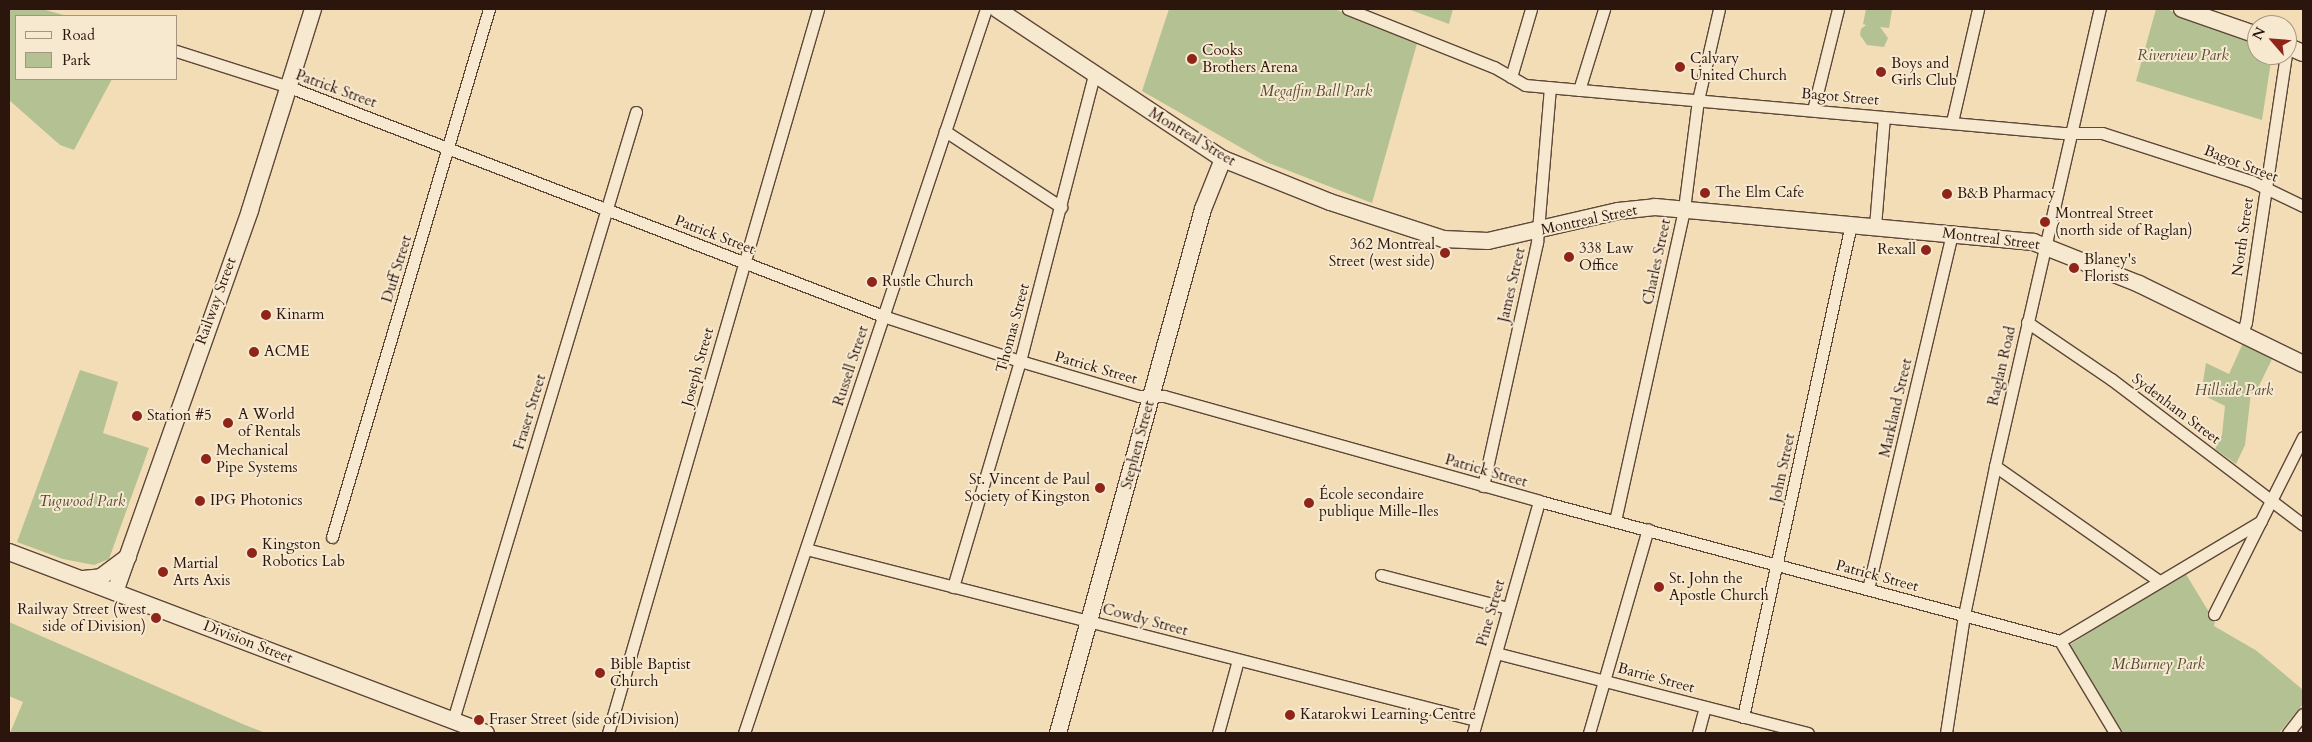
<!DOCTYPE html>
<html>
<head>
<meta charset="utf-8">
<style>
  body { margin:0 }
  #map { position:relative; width:2312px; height:742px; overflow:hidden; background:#f2ddb7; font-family:Cardo,serif }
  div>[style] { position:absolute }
  .green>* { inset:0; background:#b4c293 }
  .roads { filter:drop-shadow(1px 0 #5e4738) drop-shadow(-1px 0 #5e4738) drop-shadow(0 1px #5e4738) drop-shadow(0 -1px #5e4738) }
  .street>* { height:11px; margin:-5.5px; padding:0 5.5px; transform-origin:5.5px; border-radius:5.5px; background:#f7e9d0 }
  .secondary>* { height:16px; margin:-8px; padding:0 8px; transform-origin:8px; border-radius:8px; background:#f7e9d0 }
  .dots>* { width:14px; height:14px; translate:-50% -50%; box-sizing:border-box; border:2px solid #f7e9d0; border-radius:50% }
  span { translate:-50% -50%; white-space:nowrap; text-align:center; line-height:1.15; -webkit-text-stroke:4px #f7e9d0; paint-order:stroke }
  .poi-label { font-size:15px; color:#2c150d }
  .left { translate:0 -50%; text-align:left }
  .right { translate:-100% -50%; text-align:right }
  .park-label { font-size:15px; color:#554935; font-style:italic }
  .street-label { font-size:15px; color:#2c150d }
  .frame { position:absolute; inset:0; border:10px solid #2c150d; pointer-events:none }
  .legend { position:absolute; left:15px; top:15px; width:162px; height:65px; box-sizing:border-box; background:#f7e9d0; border:1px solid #a69482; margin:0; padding:6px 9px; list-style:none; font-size:15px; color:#2c150d }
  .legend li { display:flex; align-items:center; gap:10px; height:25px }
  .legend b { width:25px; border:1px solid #a69482 }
  .north { position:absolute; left:2247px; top:15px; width:50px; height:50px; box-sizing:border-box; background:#f7e9d0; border:1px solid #a69482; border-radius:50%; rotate:297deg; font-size:14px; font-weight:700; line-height:20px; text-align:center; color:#2c150d }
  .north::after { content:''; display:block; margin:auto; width:18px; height:22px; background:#8f2418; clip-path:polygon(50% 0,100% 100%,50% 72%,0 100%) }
</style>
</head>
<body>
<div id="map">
  <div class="green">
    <div style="clip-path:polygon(9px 9px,42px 9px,67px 16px,16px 16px,16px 79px,112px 79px,74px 150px,60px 145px,9px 100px)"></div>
    <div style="clip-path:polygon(1169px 9px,1334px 9px,1418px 40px,1372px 203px,1266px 162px,1142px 91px)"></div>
    <div style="clip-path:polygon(1408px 9px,1453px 9px,1449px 24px)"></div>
    <div style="clip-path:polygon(1866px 9px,1892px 10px,1889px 28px,1880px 27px,1888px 38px,1884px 47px,1867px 45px,1860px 35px,1861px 29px,1866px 25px,1863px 24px)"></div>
    <div style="clip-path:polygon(2156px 9px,2166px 9px,2257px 45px,2257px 55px,2272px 55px,2262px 120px,2136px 81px)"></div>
    <div style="clip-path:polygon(2243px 343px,2273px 357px,2255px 394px,2251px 393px,2245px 445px,2236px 464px,2215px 449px,2222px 435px,2225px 406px,2201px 394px,2206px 363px,2229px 374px)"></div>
    <div style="clip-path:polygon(80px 370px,118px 382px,103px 433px,149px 448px,109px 559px,94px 565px,63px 559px,17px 542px)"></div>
    <div style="clip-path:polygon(2184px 571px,2215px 622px,2214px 626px,2257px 651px,2303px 690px,2303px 704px,2279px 733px,2119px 733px,2068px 646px)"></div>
    <div style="clip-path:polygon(9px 622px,245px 725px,266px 733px,10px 733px,23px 702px,9px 696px)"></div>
  </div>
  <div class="roads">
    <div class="street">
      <div style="left:1348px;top:9px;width:157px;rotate:21.7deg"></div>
      <div style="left:1494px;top:67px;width:36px;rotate:30deg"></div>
      <div style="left:1525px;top:85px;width:540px;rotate:5.1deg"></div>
      <div style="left:2063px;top:133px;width:39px"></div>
      <div style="left:2102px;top:133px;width:157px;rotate:17.9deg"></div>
      <div style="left:2251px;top:181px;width:58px;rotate:25.7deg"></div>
      <div style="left:176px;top:51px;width:119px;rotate:17.7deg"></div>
      <div style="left:289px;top:87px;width:637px;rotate:21.08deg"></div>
      <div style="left:883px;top:316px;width:144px;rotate:18.2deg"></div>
      <div style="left:1020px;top:361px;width:124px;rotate:16.4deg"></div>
      <div style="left:1139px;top:396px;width:25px"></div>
      <div style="left:1164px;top:396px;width:389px;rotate:15.6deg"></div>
      <div style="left:1539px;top:501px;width:539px;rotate:15.04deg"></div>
      <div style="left:1511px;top:77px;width:71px;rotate:-73.6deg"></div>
      <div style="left:1579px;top:90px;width:85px;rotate:-72.8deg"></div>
      <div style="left:1813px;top:110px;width:104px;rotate:-76.1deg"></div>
      <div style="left:1952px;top:122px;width:116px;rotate:-77deg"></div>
      <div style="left:945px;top:131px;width:139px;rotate:33.2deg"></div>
      <div style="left:1875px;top:226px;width:109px;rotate:-85.3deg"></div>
      <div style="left:2027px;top:322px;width:102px;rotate:34.2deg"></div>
      <div style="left:2111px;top:379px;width:241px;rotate:37.2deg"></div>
      <div style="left:2242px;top:334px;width:13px;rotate:-72deg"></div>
      <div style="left:2246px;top:322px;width:270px;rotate:-81.5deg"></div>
      <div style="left:1995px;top:466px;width:199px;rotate:35deg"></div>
      <div style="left:1483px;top:486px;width:250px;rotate:-77.5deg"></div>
      <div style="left:1537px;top:242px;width:155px;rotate:-85.2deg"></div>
      <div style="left:1615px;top:521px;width:320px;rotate:-77.5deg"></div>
      <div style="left:1684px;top:209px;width:110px;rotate:-82.7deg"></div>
      <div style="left:1698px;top:100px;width:93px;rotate:-77deg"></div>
      <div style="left:332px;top:537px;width:551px;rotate:-73.44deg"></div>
      <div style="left:806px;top:549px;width:691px;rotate:14.32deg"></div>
      <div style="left:1381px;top:575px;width:131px;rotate:14.6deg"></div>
      <div style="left:953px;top:587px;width:236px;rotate:-73.5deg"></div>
      <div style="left:1020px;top:361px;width:295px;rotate:-75.5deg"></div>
      <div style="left:1868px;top:589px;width:366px;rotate:-76.7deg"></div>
      <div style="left:2214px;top:614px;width:198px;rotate:-63.3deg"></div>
      <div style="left:2060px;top:641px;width:234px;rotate:-30.8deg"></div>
      <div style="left:2060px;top:641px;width:107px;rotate:59.1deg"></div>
      <div style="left:1496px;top:653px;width:322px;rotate:14.4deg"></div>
      <div style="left:1743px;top:717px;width:505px;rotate:-77.64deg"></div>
      <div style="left:453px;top:720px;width:635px;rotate:-73.25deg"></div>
      <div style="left:608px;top:733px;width:754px;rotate:-73.82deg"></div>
      <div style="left:744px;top:733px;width:763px;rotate:-71.52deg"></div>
      <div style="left:1218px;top:733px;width:76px;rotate:-74.7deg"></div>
      <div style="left:1473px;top:733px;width:241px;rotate:-74.1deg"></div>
      <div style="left:1589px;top:733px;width:212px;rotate:-73.9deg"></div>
      <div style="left:1698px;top:733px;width:27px;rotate:-75deg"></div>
      <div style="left:1946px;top:733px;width:119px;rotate:-81.3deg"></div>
      <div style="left:1964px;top:615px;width:152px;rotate:-78.2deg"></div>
      <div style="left:1995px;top:466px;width:469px;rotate:-77.1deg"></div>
      <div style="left:2288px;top:733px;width:24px;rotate:-52deg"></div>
    </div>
    <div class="secondary">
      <div style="left:997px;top:9px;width:271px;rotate:33.6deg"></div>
      <div style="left:1223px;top:159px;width:115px;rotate:21.9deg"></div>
      <div style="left:1330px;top:202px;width:119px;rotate:18.1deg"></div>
      <div style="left:1443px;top:239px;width:45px;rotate:2.5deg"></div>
      <div style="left:1488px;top:241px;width:133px;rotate:-13deg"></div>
      <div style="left:1618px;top:211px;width:37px;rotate:-6deg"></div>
      <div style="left:1655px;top:207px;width:380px;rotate:5.3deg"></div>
      <div style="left:2033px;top:242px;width:114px;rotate:21.6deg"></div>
      <div style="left:2139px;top:284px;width:182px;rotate:26deg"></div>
      <div style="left:2182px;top:9px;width:79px;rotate:19.1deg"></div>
      <div style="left:2287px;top:46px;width:17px;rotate:24deg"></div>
      <div style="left:9px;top:552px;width:510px;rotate:20.78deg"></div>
      <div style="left:83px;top:579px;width:18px;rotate:-6deg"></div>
      <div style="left:101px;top:577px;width:34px;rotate:-37deg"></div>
      <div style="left:115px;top:592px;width:405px;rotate:-70.5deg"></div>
      <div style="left:250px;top:210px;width:211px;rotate:-72.6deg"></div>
      <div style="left:1058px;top:733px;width:544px;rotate:-74.53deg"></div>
      <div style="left:1203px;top:209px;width:54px;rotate:-68.2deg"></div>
    </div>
  </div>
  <div class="dots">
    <div style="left:1192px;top:59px;background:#8f2418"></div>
    <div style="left:1680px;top:67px;background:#8f2418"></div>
    <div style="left:1881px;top:72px;background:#8f2418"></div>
    <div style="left:1705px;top:193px;background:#8f2418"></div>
    <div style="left:1947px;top:194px;background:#8f2418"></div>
    <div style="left:2045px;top:222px;background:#8f2418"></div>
    <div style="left:1926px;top:250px;background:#8f2418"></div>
    <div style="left:1445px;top:253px;background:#8f2418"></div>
    <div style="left:1569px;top:257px;background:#8f2418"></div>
    <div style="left:2074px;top:268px;background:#8f2418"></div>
    <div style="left:872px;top:282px;background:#8f2418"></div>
    <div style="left:266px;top:315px;background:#8f2418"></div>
    <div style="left:254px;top:352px;background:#8f2418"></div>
    <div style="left:137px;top:416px;background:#8f2418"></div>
    <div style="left:228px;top:423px;background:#8f2418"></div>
    <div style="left:206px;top:459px;background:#8f2418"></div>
    <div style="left:1100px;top:488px;background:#8f2418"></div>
    <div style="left:200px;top:501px;background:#8f2418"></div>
    <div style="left:1309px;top:503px;background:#8f2418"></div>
    <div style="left:252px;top:553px;background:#8f2418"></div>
    <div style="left:163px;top:572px;background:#8f2418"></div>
    <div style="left:1659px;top:587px;background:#8f2418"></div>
    <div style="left:156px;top:618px;background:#8f2418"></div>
    <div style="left:600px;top:673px;background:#8f2418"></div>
    <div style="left:1290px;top:715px;background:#8f2418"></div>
    <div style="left:479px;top:720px;background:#8f2418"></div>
  </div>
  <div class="poi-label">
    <span class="left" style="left:1202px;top:59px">Cooks<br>Brothers Arena</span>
    <span class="left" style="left:1690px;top:67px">Calvary<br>United Church</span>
    <span class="left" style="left:1891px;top:72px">Boys and<br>Girls Club</span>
    <span class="left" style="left:1715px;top:193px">The Elm Cafe</span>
    <span class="left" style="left:1957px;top:194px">B&amp;B Pharmacy</span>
    <span class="left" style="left:2055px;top:222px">Montreal Street<br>(north side of Raglan)</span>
    <span class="right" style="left:1435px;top:253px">362 Montreal<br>Street (west side)</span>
    <span class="left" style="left:1579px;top:257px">338 Law<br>Office</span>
    <span class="right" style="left:1916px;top:250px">Rexall</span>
    <span class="left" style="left:2084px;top:268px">Blaney's<br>Florists</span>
    <span class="left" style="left:882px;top:282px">Rustle Church</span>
    <span class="left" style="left:276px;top:315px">Kinarm</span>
    <span class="left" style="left:264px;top:352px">ACME</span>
    <span class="left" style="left:238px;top:423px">A World<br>of Rentals</span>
    <span class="left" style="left:147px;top:416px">Station #5</span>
    <span class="left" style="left:216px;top:459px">Mechanical<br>Pipe Systems</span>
    <span class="right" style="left:1090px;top:488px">St. Vincent de Paul<br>Society of Kingston</span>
    <span class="left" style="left:1319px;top:503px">École secondaire<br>publique Mille-Iles</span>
    <span class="left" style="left:210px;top:501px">IPG Photonics</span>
    <span class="left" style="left:262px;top:553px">Kingston<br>Robotics Lab</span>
    <span class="left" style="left:173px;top:572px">Martial<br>Arts Axis</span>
    <span class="left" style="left:1669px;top:587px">St. John the<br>Apostle Church</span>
    <span class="right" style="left:146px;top:618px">Railway Street (west<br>side of Division)</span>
    <span class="left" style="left:610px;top:673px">Bible Baptist<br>Church</span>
    <span class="left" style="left:1300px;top:715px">Katarokwi Learning Centre</span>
    <span class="left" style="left:489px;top:720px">Fraser Street (side of Division)</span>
  </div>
  <div class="park-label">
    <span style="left:2183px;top:56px">Riverview Park</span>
    <span style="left:1316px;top:92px">Megaffin Ball Park</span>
    <span style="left:2234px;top:391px">Hillside Park</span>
    <span style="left:82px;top:502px">Tugwood Park</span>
    <span style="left:2158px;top:665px">McBurney Park</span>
  </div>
  <div class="street-label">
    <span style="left:336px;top:89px;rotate:20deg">Patrick Street</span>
    <span style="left:1840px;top:97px;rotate:5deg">Bagot Street</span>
    <span style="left:1192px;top:137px;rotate:31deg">Montreal Street</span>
    <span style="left:2241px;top:164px;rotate:21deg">Bagot Street</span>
    <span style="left:1589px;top:220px;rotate:-12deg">Montreal Street</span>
    <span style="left:715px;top:235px;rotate:21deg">Patrick Street</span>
    <span style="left:2243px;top:237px;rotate:-82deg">North Street</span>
    <span style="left:1991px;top:239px;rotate:7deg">Montreal Street</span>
    <span style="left:1657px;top:262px;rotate:-78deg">Charles Street</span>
    <span style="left:397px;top:269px;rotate:-73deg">Duff Street</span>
    <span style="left:1512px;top:285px;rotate:-77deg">James Street</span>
    <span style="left:216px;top:301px;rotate:-70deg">Railway Street</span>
    <span style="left:1013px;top:328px;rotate:-75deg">Thomas Street</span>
    <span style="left:851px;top:366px;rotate:-72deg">Russell Street</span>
    <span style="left:2002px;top:366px;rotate:-77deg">Raglan Road</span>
    <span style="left:698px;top:367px;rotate:-74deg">Joseph Street</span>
    <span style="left:1096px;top:368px;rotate:16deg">Patrick Street</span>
    <span style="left:1896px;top:408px;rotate:-77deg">Markland Street</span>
    <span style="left:2176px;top:409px;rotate:37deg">Sydenham Street</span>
    <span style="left:530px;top:412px;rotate:-73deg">Fraser Street</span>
    <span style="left:1138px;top:445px;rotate:-75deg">Stephen Street</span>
    <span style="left:1783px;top:468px;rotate:-78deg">John Street</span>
    <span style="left:1486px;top:471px;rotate:16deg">Patrick Street</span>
    <span style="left:1877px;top:576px;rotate:15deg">Patrick Street</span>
    <span style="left:1491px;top:613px;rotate:-74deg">Pine Street</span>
    <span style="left:1145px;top:620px;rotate:15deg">Cowdy Street</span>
    <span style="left:248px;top:642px;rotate:21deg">Division Street</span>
    <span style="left:1656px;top:678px;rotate:15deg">Barrie Street</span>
  </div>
  <div class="frame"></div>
  <ul class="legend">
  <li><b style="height:6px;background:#f7e9d0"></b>Road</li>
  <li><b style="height:14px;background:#b4c293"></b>Park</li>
  </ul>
  <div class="north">N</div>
</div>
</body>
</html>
